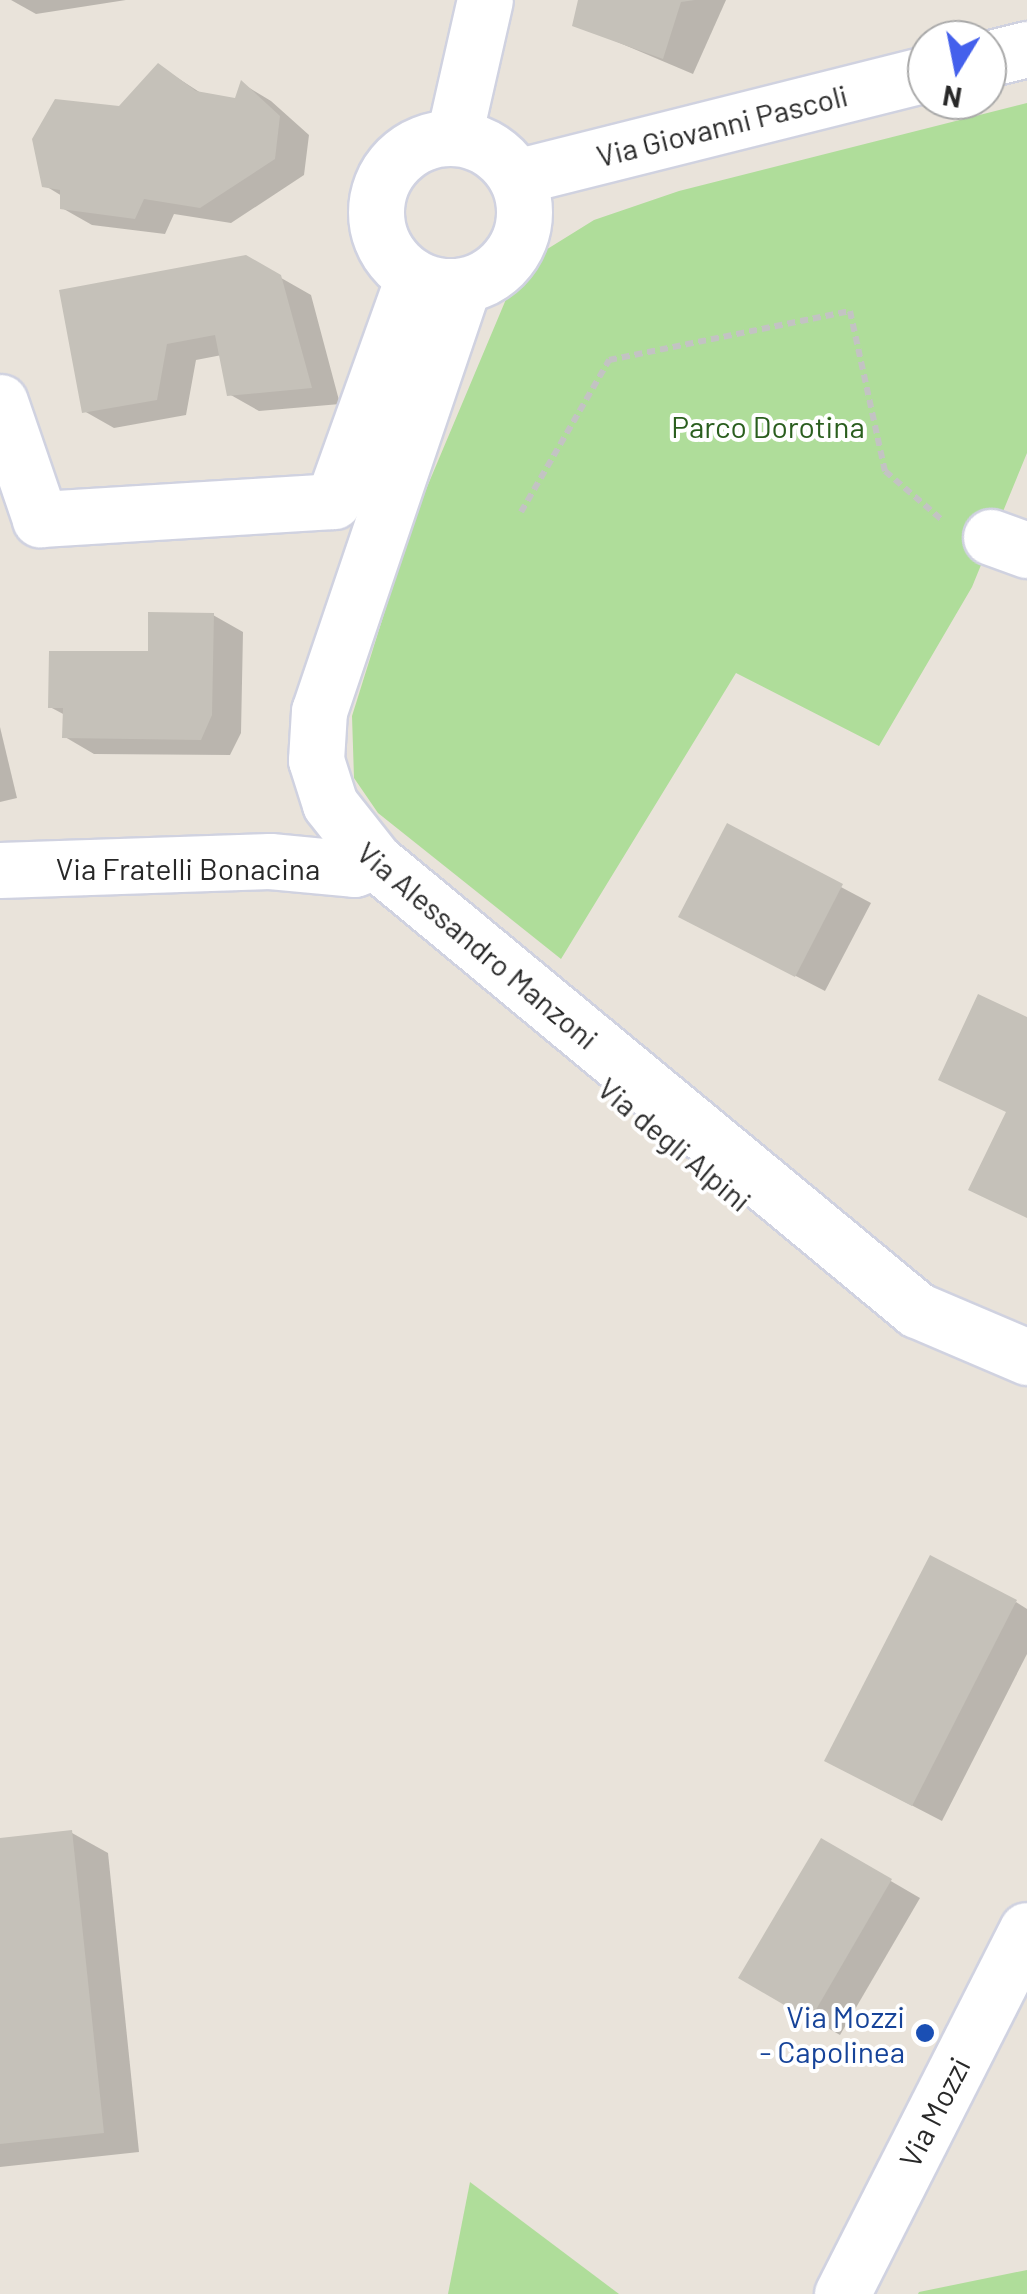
<!DOCTYPE html>
<html>
<head>
<meta charset="utf-8">
<style>
  body { margin:0 }
  #map { position:relative; width:1027px; height:2294px; overflow:hidden; background:#e9e3da; font-family:Barlow,sans-serif }
  div>[style] { position:absolute }
  .green>* { inset:0; background:#afdd9a }
  .shadow>* { inset:0; background:#0003 }
  .building>* { inset:0; background:#c5c1b9 }
  .path>* { height:6px; margin-top:-3px; transform-origin:0; background:repeating-linear-gradient(90deg,#c3c3c3 0 8px,transparent 0 13px) }
  .roads { filter:drop-shadow(2px 0 #d0d2e0) drop-shadow(-2px 0 #d0d2e0) drop-shadow(0 2px #d0d2e0) drop-shadow(0 -2px #d0d2e0) }
  .minor>* { height:55px; margin:-27.5px; padding:0 27.5px; transform-origin:27.5px; border-radius:27.5px; background:#fff }
  .minor>.ring { margin:-27.5px; padding:0; box-sizing:content-box; background:none; border:55px solid #fff; border-radius:50% }
  .dots>* { width:28px; height:28px; translate:-50% -50%; box-sizing:border-box; border:5px solid #fff; border-radius:50% }
  span { translate:-50% -50%; white-space:nowrap; text-align:center; line-height:1.15; -webkit-text-stroke:8px #fff; paint-order:stroke }
  .street-label { font-size:30px; color:#282828 }
  .park-label { font-size:30px; color:#2a5e1e }
  .transit-label { font-size:30px; color:#164399 }
  .right { translate:-100% -50%; text-align:right }
  .north { position:absolute; left:907px; top:20px; width:100px; height:100px; box-sizing:border-box; background:#fff; border:2px solid #a9a9a9; border-radius:50%; rotate:190deg; font-size:28px; font-weight:700; line-height:40px; text-align:center; color:#282828 }
  .north::after { content:''; display:block; margin:auto; width:35px; height:45px; background:#4460ec; clip-path:polygon(50% 0,100% 100%,50% 72%,0 100%) }
</style>
</head>
<body>
<div id="map">
  <div class="green">
    <div style="clip-path:polygon(1027px 103px,1027px 453px,972px 587px,879px 746px,736px 673px,561px 959px,378px 813px,354px 778px,352px 716px,414px 518px,520px 266px,594px 220px,679px 191px)"></div>
    <div style="clip-path:polygon(470px 2182px,619px 2294px,448px 2294px)"></div>
    <div style="clip-path:polygon(1027px 2270px,1027px 2294px,918px 2294px,919px 2292px)"></div>
  </div>
  <div class="shadow">
    <div style="clip-path:polygon(11px 0,126px 0,36px 14px)"></div>
    <div style="clip-path:polygon(580px 0,726px 0,693px 74px,575px 24px)"></div>
    <div style="clip-path:polygon(159px 66px,204px 95px,237px 101px,243px 84px,271px 101px,309px 135px,304px 175px,231px 223px,174px 214px,165px 234px,92px 225px,62px 208px,62px 196px,44px 185px)"></div>
    <div style="clip-path:polygon(246px 258px,311px 295px,340px 404px,259px 411px,229px 394px,222px 355px,196px 360px,186px 415px,114px 428px,84px 411px)"></div>
    <div style="clip-path:polygon(213px 615px,243px 632px,241px 733px,230px 755px,94px 754px,65px 737px,65px 715px,50px 707px)"></div>
    <div style="clip-path:polygon(0 727px,17px 798px,0 802px)"></div>
    <div style="clip-path:polygon(728px 827px,871px 903px,825px 991px,711px 932px)"></div>
    <div style="clip-path:polygon(1016px 1602px,1027px 1609px,1027px 1654px,942px 1821px,857px 1777px)"></div>
    <div style="clip-path:polygon(72px 1833px,108px 1853px,139px 2152px,0 2167px,0 1840px)"></div>
    <div style="clip-path:polygon(822px 1841px,920px 1898px,840px 2035px,741px 1978px)"></div>
  </div>
  <div class="building">
    <div style="clip-path:polygon(578px 0,695px 0,681px 2px,663px 59px,572px 26px)"></div>
    <div style="clip-path:polygon(158px 63px,196px 91px,235px 98px,241px 80px,280px 116px,275px 159px,200px 208px,144px 199px,135px 219px,60px 209px,60px 190px,42px 187px,32px 139px,55px 99px,119px 106px)"></div>
    <div style="clip-path:polygon(246px 255px,281px 275px,312px 388px,227px 396px,215px 335px,167px 344px,157px 400px,82px 413px,59px 290px)"></div>
    <div style="clip-path:polygon(148px 612px,214px 613px,212px 715px,201px 740px,62px 738px,63px 708px,48px 708px,49px 651px,148px 651px)"></div>
    <div style="clip-path:polygon(727px 823px,843px 884px,795px 977px,678px 917px)"></div>
    <div style="clip-path:polygon(978px 994px,1027px 1017px,1027px 1218px,968px 1190px,1006px 1112px,938px 1080px)"></div>
    <div style="clip-path:polygon(930px 1555px,1017px 1600px,912px 1806px,824px 1761px)"></div>
    <div style="clip-path:polygon(72px 1830px,104px 2133px,0 2144px,0 1838px)"></div>
    <div style="clip-path:polygon(821px 1838px,892px 1879px,810px 2020px,738px 1978px)"></div>
  </div>
  <div class="path">
    <div style="left:521px;top:512px;width:176px;rotate:-59.9deg"></div>
    <div style="left:609px;top:360px;width:246px;rotate:-11.5deg"></div>
    <div style="left:850px;top:311px;width:164px;rotate:77.7deg"></div>
    <div style="left:885px;top:471px;width:74px;rotate:40.6deg"></div>
  </div>
  <div class="roads">
    <div class="minor">
      <div style="left:987px;top:59px;width:41px;rotate:-14deg"></div>
      <div style="left:454px;top:136px;width:139px;rotate:-77.2deg"></div>
      <div class="ring" style="left:376px;top:138px;width:93px;height:93px"></div>
      <div style="left:516px;top:177px;width:424px;rotate:-14.1deg"></div>
      <div style="left:463px;top:286px;width:449px;rotate:108.7deg"></div>
      <div style="left:319px;top:711px;width:49px;rotate:93.5deg"></div>
      <div style="left:316px;top:760px;width:46px;rotate:72.3deg"></div>
      <div style="left:330px;top:804px;width:73px;rotate:51.7deg"></div>
      <div style="left:375px;top:861px;width:704px;rotate:39.64deg"></div>
      <div style="left:917px;top:1310px;width:120px;rotate:23.1deg"></div>
      <div style="left:0;top:402px;width:124px;rotate:71.1deg"></div>
      <div style="left:40px;top:519px;width:294px;rotate:-3.5deg"></div>
      <div style="left:333px;top:501px;width:237px;rotate:-70.3deg"></div>
      <div style="left:991px;top:537px;width:38px;rotate:20deg"></div>
      <div style="left:0;top:870px;width:270px;rotate:-1.9deg"></div>
      <div style="left:270px;top:861px;width:84px;rotate:5.4deg"></div>
      <div style="left:354px;top:869px;width:22px;rotate:-21deg"></div>
      <div style="left:842px;top:2294px;width:408px;rotate:-63.1deg"></div>
    </div>
  </div>
  <div class="dots">
    <div style="left:925px;top:2033px;background:#1a4fb4"></div>
  </div>
  <div class="street-label">
    <span style="left:722px;top:125px;rotate:-14deg">Via Giovanni Pascoli</span>
    <span style="left:188px;top:868px">Via Fratelli Bonacina</span>
    <span style="left:478px;top:945px;rotate:40deg">Via Alessandro Manzoni</span>
    <span style="left:675px;top:1144px;rotate:40deg">Via degli Alpini</span>
    <span style="left:934px;top:2112px;rotate:-63deg">Via Mozzi</span>
  </div>
  <div class="park-label">
    <span style="left:768px;top:426px">Parco Dorotina</span>
  </div>
  <div class="transit-label">
    <span class="right" style="left:905px;top:2033px">Via Mozzi<br>- Capolinea</span>
  </div>
  <div class="north">N</div>
</div>
</body>
</html>
